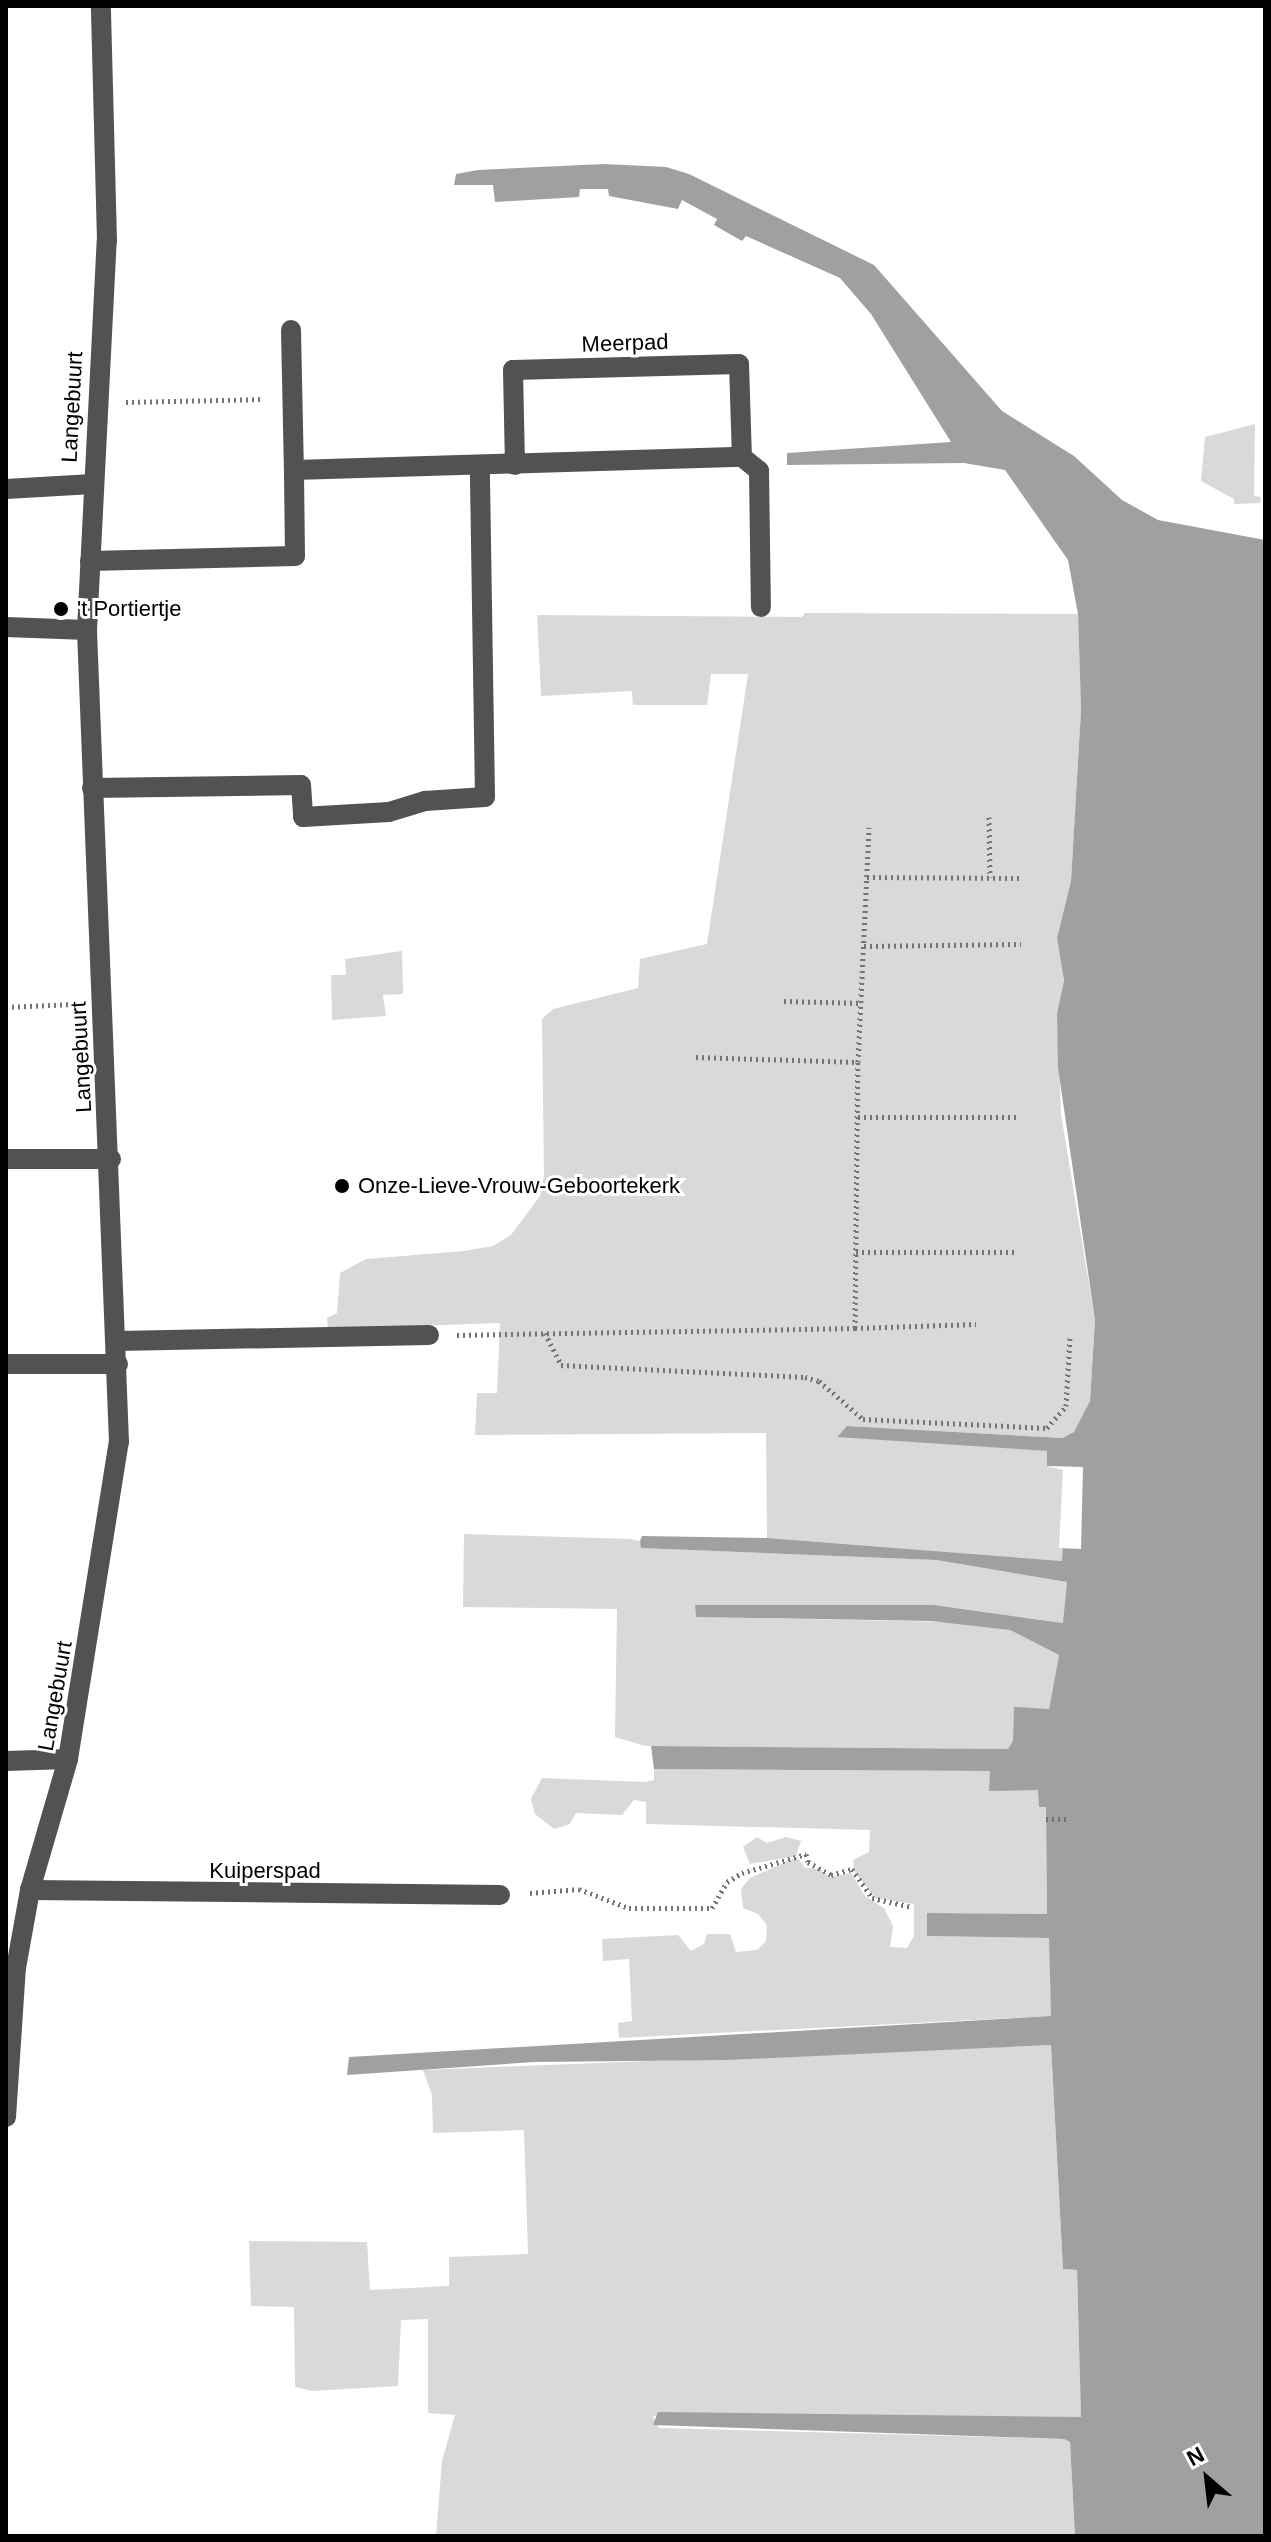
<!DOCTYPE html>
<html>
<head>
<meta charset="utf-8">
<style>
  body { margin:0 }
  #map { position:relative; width:1271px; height:2542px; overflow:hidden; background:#fff; font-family:Helvetica,sans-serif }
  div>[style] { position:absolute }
  .green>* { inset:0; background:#d9d9d9 }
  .water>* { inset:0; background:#a0a0a0 }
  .pier>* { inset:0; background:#fff }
  .path>* { height:5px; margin-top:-2.5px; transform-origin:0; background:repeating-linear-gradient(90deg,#747474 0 2px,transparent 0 6px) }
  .minor>* { height:20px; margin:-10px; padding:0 10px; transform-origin:10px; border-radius:10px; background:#525252 }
  .dots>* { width:22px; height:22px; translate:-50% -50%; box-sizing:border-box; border:4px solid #fff; border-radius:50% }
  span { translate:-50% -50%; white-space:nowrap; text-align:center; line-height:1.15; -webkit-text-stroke:6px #fff; paint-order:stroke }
  .street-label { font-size:22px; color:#000 }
  .poi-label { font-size:22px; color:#000 }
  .left { translate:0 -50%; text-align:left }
  .frame { position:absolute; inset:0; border:8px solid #000; pointer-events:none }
  .north { position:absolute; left:1167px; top:2438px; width:80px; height:80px; -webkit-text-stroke:6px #fff; paint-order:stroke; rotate:332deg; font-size:22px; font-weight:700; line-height:32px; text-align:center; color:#000 }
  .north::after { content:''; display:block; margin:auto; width:28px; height:36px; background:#000; clip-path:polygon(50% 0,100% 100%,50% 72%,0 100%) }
</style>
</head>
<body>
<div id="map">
  <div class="green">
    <div style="clip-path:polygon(1255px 424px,1254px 496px,1261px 497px,1260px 503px,1234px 504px,1234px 499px,1201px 481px,1205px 437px)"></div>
    <div style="clip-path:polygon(805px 613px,1078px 614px,1081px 710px,1071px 881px,1057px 938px,1064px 981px,1057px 1013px,1061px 1114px,1095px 1320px,1090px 1401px,1074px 1433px,1063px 1438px,848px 1426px,837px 1436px,1048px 1451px,1067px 1467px,1062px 1561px,767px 1538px,766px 1433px,475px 1435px,477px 1393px,497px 1393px,500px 1323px,328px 1329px,327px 1318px,337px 1313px,340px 1273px,366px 1259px,464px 1251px,493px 1246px,511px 1235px,540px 1196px,544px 1175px,542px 1019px,553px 1009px,638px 988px,640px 959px,707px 944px,748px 674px,711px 674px,707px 705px,633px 705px,632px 691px,541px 696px,537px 615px,802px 617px)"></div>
    <div style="clip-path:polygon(402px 951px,403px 994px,383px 995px,386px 1016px,332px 1020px,331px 975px,346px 975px,345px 959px)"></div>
    <div style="clip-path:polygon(464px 1534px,629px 1539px,640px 1541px,642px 1548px,936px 1560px,1067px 1582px,1064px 1623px,934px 1605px,695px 1605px,697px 1617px,957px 1622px,1010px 1630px,1059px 1655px,1049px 1709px,1008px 1749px,645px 1746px,615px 1737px,617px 1609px,463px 1607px)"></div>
    <div style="clip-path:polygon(654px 1769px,991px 1771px,991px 1776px,1038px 1790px,1046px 1806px,1047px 1914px,928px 1913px,927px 1936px,1050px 1938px,1051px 2016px,619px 2038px,618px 2023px,632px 2021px,629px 1959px,603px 1961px,602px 1939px,678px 1935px,691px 1951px,704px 1944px,707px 1934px,730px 1934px,736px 1952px,757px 1950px,766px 1941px,767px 1925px,758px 1914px,743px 1908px,741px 1889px,750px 1878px,797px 1857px,805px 1868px,820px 1869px,829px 1877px,851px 1873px,865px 1896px,884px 1908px,893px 1926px,890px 1947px,907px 1948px,914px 1936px,914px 1904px,875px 1898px,854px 1871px,853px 1860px,869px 1852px,870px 1830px,646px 1824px,646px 1802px,634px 1800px,622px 1815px,576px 1813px,570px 1824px,554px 1829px,535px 1814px,531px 1799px,542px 1778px,645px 1782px,654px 1780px)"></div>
    <div style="clip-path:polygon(757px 1837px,767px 1843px,786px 1837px,801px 1841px,796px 1856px,750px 1864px,743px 1847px)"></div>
    <div style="clip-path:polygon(1051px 2045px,1063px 2269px,1077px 2270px,1081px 2417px,653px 2416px,659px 2428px,1064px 2439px,1070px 2442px,1075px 2536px,436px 2536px,442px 2461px,455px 2415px,428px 2413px,428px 2319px,401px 2320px,398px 2386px,312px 2391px,295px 2387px,294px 2307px,251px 2306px,249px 2241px,367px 2242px,370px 2290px,449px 2286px,449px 2257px,528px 2254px,524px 2130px,433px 2133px,432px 2095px,423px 2070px)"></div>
  </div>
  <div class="water">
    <div style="clip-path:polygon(604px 164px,666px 167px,689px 174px,874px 265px,1002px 411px,1074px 456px,1122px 500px,1158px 520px,1265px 540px,1265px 2536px,1075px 2536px,1070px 2442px,1064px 2439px,653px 2425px,658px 2412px,1081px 2417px,1077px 2270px,1063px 2269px,1051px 2045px,727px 2060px,534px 2062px,347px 2075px,349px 2057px,1051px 2016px,1049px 1938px,927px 1936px,927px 1913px,1047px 1914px,1046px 1807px,1039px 1807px,1038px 1790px,989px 1791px,990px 1771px,654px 1769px,651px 1746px,1008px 1749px,1013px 1741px,1014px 1707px,1049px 1709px,1059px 1655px,1010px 1630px,931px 1621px,696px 1617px,695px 1605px,934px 1605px,1063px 1623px,1067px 1582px,936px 1560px,641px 1548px,640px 1541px,642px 1536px,767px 1538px,1062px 1561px,1067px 1467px,1047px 1466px,1047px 1451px,837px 1437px,847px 1426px,1063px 1438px,1074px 1432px,1090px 1401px,1095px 1320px,1058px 1068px,1057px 1013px,1064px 981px,1057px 938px,1071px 881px,1081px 710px,1078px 614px,1068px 560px,1005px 470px,964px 463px,787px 465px,787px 453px,951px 442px,871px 314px,840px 278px,746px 236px,742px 241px,714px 225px,717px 219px,682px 200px,678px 209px,609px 196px,608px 189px,580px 189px,579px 197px,495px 202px,493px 185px,454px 185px,456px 174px,478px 170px)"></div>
  </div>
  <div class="pier">
    <div style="clip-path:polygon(1047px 1466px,1083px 1467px,1081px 1549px,1059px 1548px,1063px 1470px)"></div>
  </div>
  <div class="path">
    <div style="left:126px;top:402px;width:138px;rotate:-1.2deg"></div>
    <div style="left:989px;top:817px;width:60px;rotate:89deg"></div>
    <div style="left:867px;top:877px;width:155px;rotate:0.4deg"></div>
    <div style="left:864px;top:946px;width:157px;rotate:-0.7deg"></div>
    <div style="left:784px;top:1001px;width:77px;rotate:1.5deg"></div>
    <div style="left:6px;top:1007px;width:68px;rotate:-2.5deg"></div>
    <div style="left:696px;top:1057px;width:162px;rotate:1.8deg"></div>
    <div style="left:858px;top:1117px;width:162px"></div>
    <div style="left:856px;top:1252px;width:158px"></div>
    <div style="left:855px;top:1328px;width:121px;rotate:-1.9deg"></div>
    <div style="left:545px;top:1333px;width:36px;rotate:63deg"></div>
    <div style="left:561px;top:1365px;width:244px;rotate:2.8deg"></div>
    <div style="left:805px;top:1377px;width:15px;rotate:16deg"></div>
    <div style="left:819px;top:1381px;width:58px;rotate:40.8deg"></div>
    <div style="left:863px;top:1419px;width:184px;rotate:2.8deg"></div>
    <div style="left:1047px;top:1428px;width:29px;rotate:-49deg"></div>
    <div style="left:1066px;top:1406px;width:69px;rotate:-86.7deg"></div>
    <div style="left:457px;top:1335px;width:398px;rotate:-1deg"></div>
    <div style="left:855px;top:1328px;width:266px;rotate:-89.4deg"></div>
    <div style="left:858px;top:1062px;width:235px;rotate:-87.3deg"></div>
    <div style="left:1046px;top:1819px;width:23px"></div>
    <div style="left:530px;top:1893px;width:49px;rotate:-4.7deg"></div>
    <div style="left:579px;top:1889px;width:53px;rotate:20.8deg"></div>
    <div style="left:629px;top:1908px;width:83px"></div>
    <div style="left:712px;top:1908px;width:30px;rotate:-60deg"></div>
    <div style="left:727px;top:1882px;width:17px;rotate:-31deg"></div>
    <div style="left:742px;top:1873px;width:67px;rotate:-16.5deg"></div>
    <div style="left:806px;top:1854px;width:8px;rotate:76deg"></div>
    <div style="left:808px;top:1862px;width:26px;rotate:29deg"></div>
    <div style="left:831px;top:1875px;width:22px;rotate:-16deg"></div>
    <div style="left:852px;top:1869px;width:35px;rotate:55deg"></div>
    <div style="left:872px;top:1898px;width:41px;rotate:12.7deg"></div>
  </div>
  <div class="minor">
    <div style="left:291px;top:330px;width:140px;rotate:88.8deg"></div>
    <div style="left:515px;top:465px;width:95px;rotate:-91.2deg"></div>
    <div style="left:513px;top:370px;width:226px;rotate:-1.5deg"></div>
    <div style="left:739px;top:364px;width:93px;rotate:88.2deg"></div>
    <div style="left:6px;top:489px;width:87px;rotate:-3.3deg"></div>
    <div style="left:90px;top:561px;width:205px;rotate:-1.4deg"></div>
    <div style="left:295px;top:556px;width:86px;rotate:-90.7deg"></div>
    <div style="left:294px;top:470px;width:448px;rotate:-1.7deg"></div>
    <div style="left:742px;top:457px;width:22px;rotate:39deg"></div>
    <div style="left:759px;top:471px;width:136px;rotate:89.2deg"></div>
    <div style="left:6px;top:627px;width:81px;rotate:2.1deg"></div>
    <div style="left:92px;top:788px;width:209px;rotate:-0.8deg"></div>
    <div style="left:301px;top:785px;width:32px;rotate:86deg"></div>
    <div style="left:303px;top:817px;width:86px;rotate:-3.3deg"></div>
    <div style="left:389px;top:812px;width:38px;rotate:-17deg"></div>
    <div style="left:425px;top:801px;width:60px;rotate:-3.8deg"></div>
    <div style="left:485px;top:797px;width:331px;rotate:-90.9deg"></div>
    <div style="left:6px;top:1159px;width:105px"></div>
    <div style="left:118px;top:1341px;width:311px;rotate:-1.1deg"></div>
    <div style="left:6px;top:1364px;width:112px"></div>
    <div style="left:6px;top:1761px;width:62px;rotate:-1.8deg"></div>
    <div style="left:30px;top:1890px;width:470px;rotate:0.6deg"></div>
    <div style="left:6px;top:2117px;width:149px;rotate:-86.2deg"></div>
    <div style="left:16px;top:1968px;width:79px;rotate:-79.8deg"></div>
    <div style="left:30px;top:1890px;width:136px;rotate:-73.8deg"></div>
    <div style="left:68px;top:1759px;width:321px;rotate:-80.9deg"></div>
    <div style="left:119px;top:1442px;width:813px;rotate:-92.26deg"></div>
    <div style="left:87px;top:630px;width:390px;rotate:-87.1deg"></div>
    <div style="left:107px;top:241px;width:235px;rotate:-91.5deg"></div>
  </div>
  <div class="dots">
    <div style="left:61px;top:609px;background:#000"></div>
    <div style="left:342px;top:1186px;background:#000"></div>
  </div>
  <div class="street-label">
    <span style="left:625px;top:343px;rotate:-2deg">Meerpad</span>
    <span style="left:72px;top:407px;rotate:-87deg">Langebuurt</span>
    <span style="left:81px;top:1057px;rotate:-93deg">Langebuurt</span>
    <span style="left:55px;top:1696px;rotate:-80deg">Langebuurt</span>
    <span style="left:265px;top:1871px">Kuiperspad</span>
  </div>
  <div class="poi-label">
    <span class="left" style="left:77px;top:609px">'t Portiertje</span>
    <span class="left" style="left:358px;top:1186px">Onze-Lieve-Vrouw-Geboortekerk</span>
  </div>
  <div class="frame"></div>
  <div class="north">N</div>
</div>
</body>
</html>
